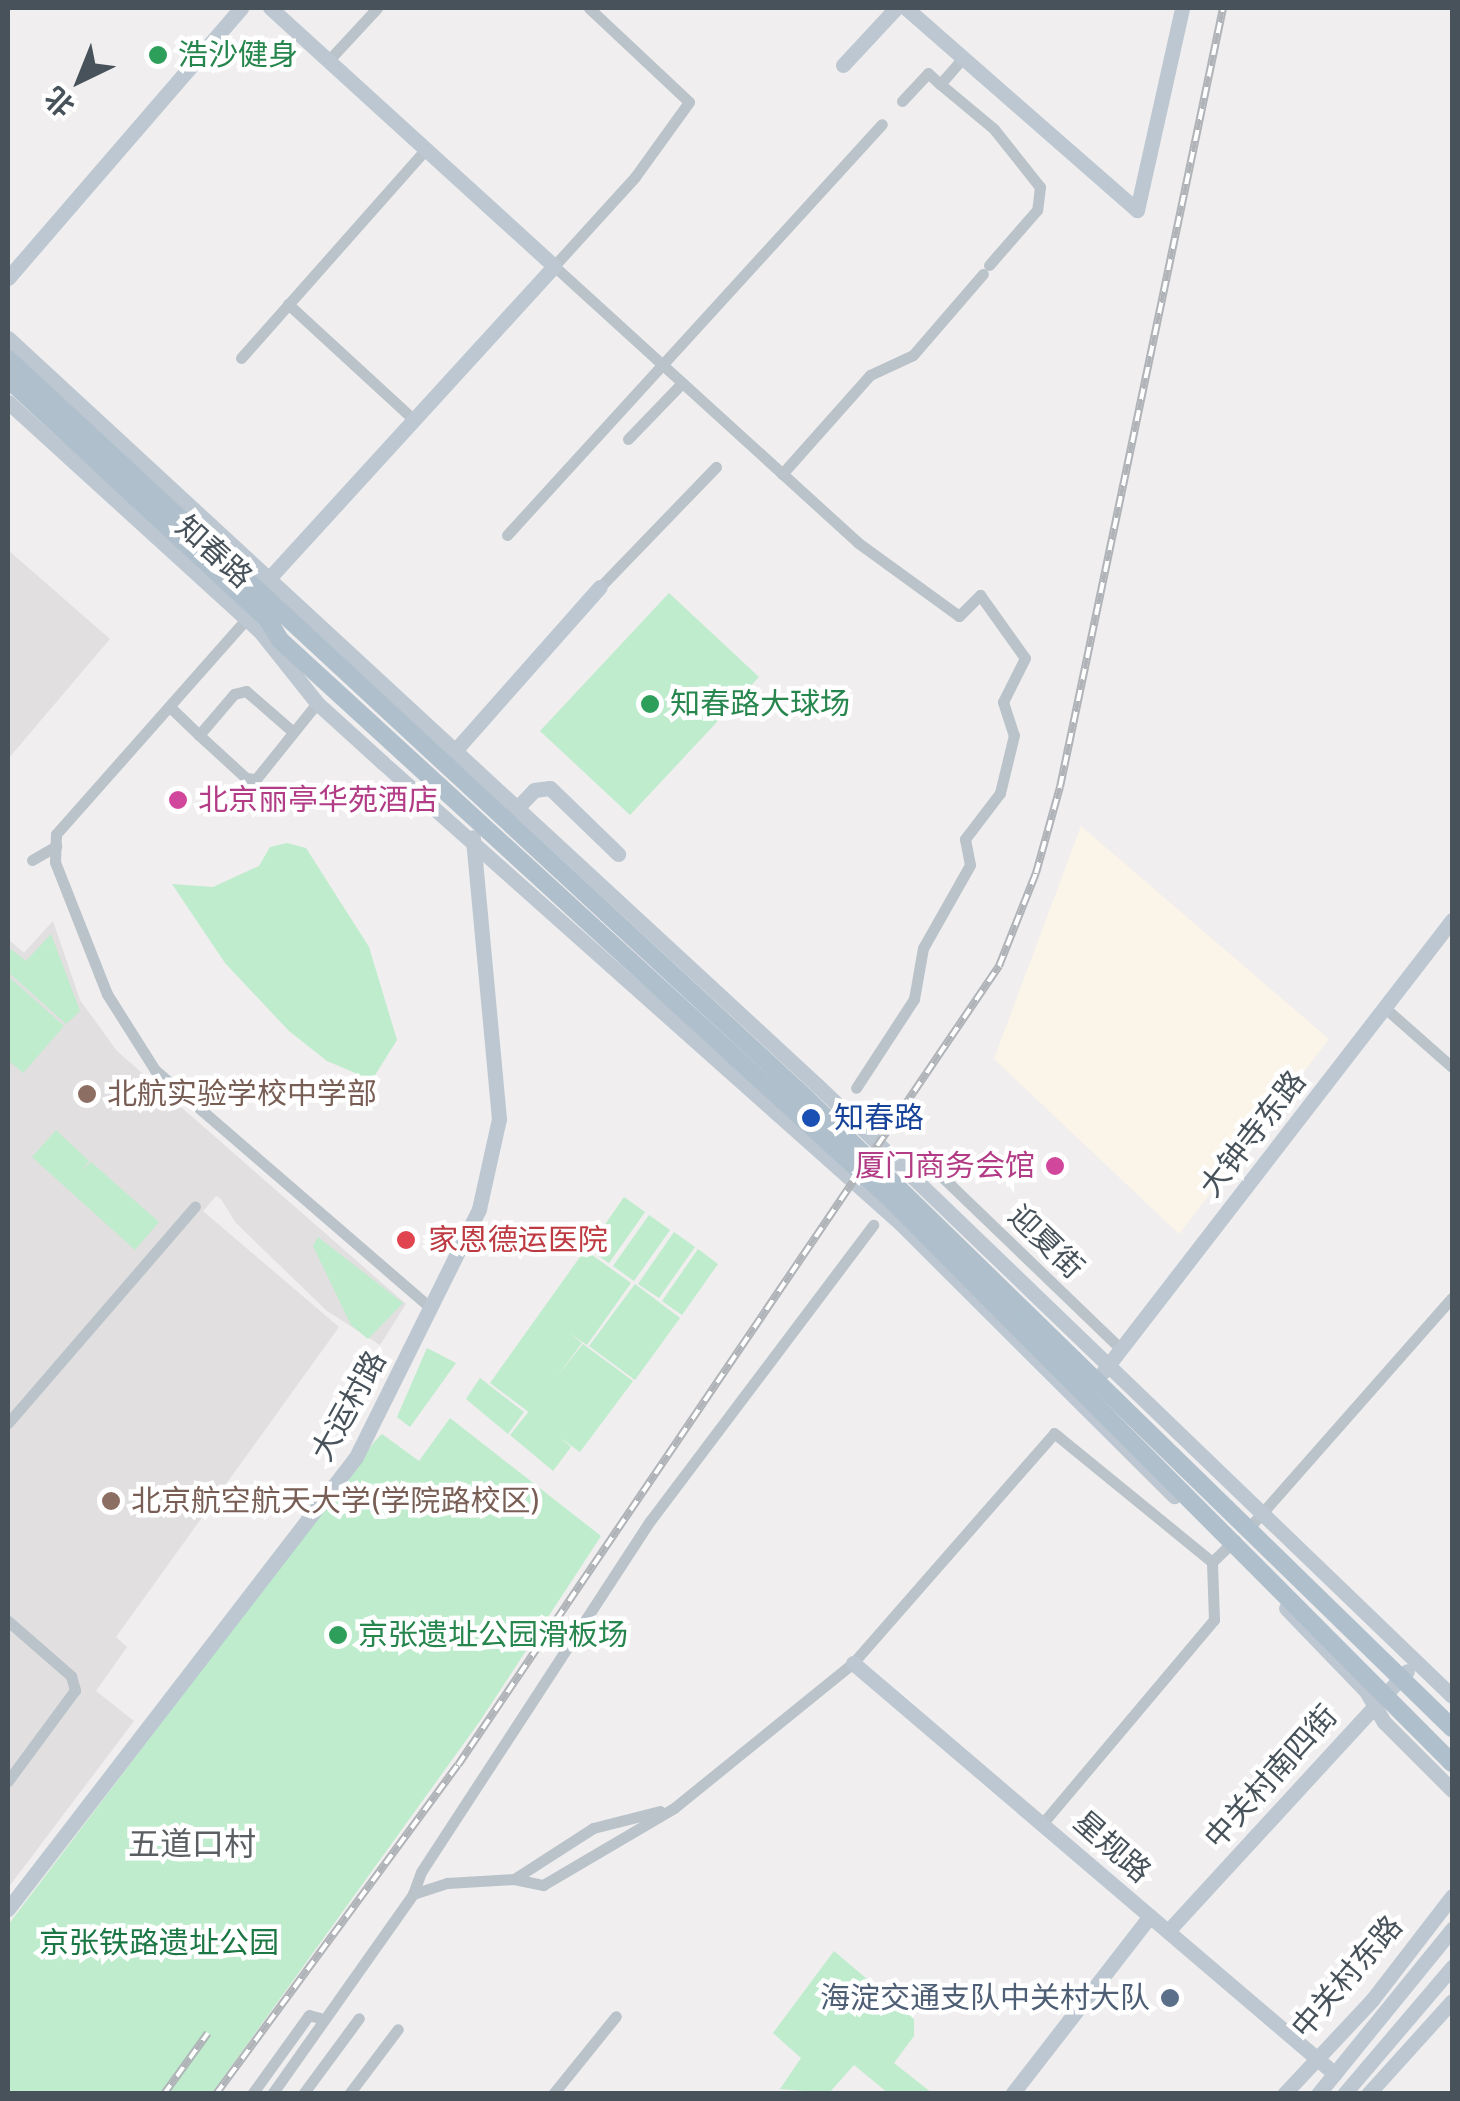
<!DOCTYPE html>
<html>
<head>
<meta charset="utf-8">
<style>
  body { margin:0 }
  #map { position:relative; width:1460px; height:2101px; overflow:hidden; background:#f0eeee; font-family:Cabin,"Noto Sans SC",sans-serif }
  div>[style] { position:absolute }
  .commercial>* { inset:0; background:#fbf4e8 }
  .education>* { inset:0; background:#e1dfdf }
  .green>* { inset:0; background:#beeccd }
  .street>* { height:11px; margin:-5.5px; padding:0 5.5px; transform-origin:5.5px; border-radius:5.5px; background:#bac3ca }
  .secondary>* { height:15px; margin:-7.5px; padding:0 7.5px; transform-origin:7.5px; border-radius:7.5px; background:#bcc7d1 }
  .primary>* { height:18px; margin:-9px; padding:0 9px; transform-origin:9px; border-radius:9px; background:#afbfcc }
  .rail>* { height:8px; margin-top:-4px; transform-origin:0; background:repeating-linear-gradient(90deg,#fff 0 11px,#b0b4b8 0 22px); box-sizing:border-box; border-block:2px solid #b0b4b8 }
  .dots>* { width:28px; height:28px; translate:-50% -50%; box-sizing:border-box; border:5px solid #fff; border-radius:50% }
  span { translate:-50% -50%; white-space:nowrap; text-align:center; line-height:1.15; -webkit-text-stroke:9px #fff; paint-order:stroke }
  .leisure-label { font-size:30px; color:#27864d }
  .left { translate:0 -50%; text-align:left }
  .street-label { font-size:30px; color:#47525a }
  .hotel-label { font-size:30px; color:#b23c85 }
  .right { translate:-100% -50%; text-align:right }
  .education-label { font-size:30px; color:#785e54 }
  .transit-label { font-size:30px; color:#164399 }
  .health-label { font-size:30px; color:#be3a42 }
  .park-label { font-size:30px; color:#1b7845 }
  .service-label { font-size:30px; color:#4e5e75 }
  .neighbourhood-label { font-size:32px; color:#5b5f62 }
  .frame { position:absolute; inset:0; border:10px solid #47525a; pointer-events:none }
  .north { position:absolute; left:30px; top:30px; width:100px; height:100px; -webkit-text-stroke:8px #fff; paint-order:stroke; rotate:223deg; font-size:28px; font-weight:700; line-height:40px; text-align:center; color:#47525a }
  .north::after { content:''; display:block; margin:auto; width:35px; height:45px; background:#47525a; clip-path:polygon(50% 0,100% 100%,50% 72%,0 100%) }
</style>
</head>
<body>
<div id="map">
  <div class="commercial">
    <div style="clip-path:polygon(1081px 826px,1329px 1039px,1179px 1234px,994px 1059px)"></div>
  </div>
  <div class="education">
    <div style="clip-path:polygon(8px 550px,110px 639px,8px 759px)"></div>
    <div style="clip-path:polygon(53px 921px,80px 1000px,117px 1051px,406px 1304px,380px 1345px,327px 1311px,236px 1223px,221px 1199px,216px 1196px,203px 1211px,339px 1327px,116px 1637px,127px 1647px,96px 1691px,134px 1721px,8px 1888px,8px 939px,24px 953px)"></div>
  </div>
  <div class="green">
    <div style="clip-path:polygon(669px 593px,759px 677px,630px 815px,540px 731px)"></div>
    <div style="clip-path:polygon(287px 843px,306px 848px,369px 947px,397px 1040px,372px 1080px,327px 1061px,289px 1031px,225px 963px,172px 884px,213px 887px,259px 866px,270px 847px)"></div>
    <div style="clip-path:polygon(51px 934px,80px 1011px,66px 1024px,8px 972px,8px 947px,26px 961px)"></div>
    <div style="clip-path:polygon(8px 976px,64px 1026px,23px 1073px,8px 1060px)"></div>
    <div style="clip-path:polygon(56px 1130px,89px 1161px,81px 1171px,91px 1162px,159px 1222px,135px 1250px,32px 1157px)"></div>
    <div style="clip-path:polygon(624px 1197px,645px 1212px,609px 1263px,588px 1249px)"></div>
    <div style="clip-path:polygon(649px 1215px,670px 1230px,634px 1281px,613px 1266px)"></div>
    <div style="clip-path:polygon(674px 1232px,695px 1247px,659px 1298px,638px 1284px)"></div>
    <div style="clip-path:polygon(318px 1237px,403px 1303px,368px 1339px,351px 1325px,313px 1246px)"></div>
    <div style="clip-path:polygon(698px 1249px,718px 1264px,682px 1315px,662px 1301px)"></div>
    <div style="clip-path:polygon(585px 1250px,631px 1283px,587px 1345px,569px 1333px,582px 1343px,530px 1413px,490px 1383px)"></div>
    <div style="clip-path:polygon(635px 1284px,680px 1318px,635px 1380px,589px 1346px)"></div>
    <div style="clip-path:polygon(583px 1344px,633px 1381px,580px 1452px,559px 1437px,571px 1447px,553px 1471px,510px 1435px)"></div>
    <div style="clip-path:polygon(427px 1348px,456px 1363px,410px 1427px,397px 1417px)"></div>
    <div style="clip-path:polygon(480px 1378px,524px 1412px,508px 1434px,466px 1399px)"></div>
    <div style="clip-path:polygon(450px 1418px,601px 1536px,480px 1721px,212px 2093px,8px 2093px,8px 1925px,375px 1441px,382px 1434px,419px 1461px)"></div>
    <div style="clip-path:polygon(834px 1951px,914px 2019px,914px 2036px,894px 2063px,932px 2093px,888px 2093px,854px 2065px,829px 2093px,780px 2089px,801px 2058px,773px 2033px)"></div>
  </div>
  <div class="street">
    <div style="left:589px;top:8px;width:137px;rotate:43.2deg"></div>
    <div style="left:689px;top:102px;width:92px;rotate:125.8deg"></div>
    <div style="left:635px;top:177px;width:120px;rotate:132.3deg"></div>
    <div style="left:554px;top:266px;width:410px;rotate:42.3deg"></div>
    <div style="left:857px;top:542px;width:126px;rotate:36deg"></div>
    <div style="left:959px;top:616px;width:30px;rotate:-45deg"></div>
    <div style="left:980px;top:595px;width:77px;rotate:54.5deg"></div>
    <div style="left:1025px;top:658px;width:49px;rotate:116.6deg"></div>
    <div style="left:1003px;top:702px;width:35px;rotate:72deg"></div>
    <div style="left:1014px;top:735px;width:60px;rotate:103.6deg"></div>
    <div style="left:1000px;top:793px;width:58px;rotate:127.3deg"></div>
    <div style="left:965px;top:839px;width:26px;rotate:79deg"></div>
    <div style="left:970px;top:865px;width:95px;rotate:119.5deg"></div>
    <div style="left:923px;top:948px;width:52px;rotate:100deg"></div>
    <div style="left:914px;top:999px;width:106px;rotate:123.1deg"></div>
    <div style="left:962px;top:59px;width:33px;rotate:131deg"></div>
    <div style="left:940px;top:84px;width:70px;rotate:39.8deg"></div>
    <div style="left:994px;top:129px;width:74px;rotate:51.6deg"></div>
    <div style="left:1040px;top:187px;width:23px;rotate:97deg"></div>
    <div style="left:1037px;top:210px;width:73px;rotate:131.1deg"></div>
    <div style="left:328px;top:61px;width:72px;rotate:-47.2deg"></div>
    <div style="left:902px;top:101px;width:38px;rotate:-47deg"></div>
    <div style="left:928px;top:73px;width:16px;rotate:43deg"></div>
    <div style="left:288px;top:304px;width:171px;rotate:42.6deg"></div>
    <div style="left:241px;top:358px;width:279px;rotate:-48.5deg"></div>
    <div style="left:628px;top:439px;width:78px;rotate:-46deg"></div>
    <div style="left:782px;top:474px;width:132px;rotate:-48.4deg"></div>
    <div style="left:870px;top:375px;width:47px;rotate:-24.9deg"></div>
    <div style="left:913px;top:355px;width:107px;rotate:-49.2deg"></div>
    <div style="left:507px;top:535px;width:556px;rotate:-47.62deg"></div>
    <div style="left:600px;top:587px;width:167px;rotate:-46deg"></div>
    <div style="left:249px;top:616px;width:291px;rotate:131.5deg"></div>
    <div style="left:56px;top:834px;width:28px;rotate:92deg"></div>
    <div style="left:55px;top:862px;width:142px;rotate:68.5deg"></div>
    <div style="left:107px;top:994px;width:90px;rotate:57.7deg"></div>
    <div style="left:155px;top:1070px;width:364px;rotate:40.8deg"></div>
    <div style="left:170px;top:707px;width:40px;rotate:44deg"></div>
    <div style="left:292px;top:731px;width:61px;rotate:-139deg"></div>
    <div style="left:246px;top:691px;width:12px;rotate:166deg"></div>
    <div style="left:234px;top:694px;width:54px;rotate:130.5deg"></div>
    <div style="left:199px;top:735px;width:64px;rotate:42.5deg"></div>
    <div style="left:246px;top:778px;width:10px;rotate:6deg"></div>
    <div style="left:256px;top:779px;width:97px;rotate:-51.2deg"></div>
    <div style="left:32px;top:860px;width:28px;rotate:-30deg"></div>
    <div style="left:1385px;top:1008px;width:89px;rotate:41.4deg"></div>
    <div style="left:936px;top:1171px;width:257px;rotate:43.9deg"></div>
    <div style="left:8px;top:1423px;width:286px;rotate:-49.2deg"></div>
    <div style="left:1248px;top:1529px;width:308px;rotate:-48.6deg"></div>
    <div style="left:8px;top:1621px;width:84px;rotate:41.1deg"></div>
    <div style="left:71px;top:1676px;width:15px;rotate:74deg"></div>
    <div style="left:75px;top:1690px;width:113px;rotate:126.4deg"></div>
    <div style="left:1042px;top:1824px;width:267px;rotate:-49.9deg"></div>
    <div style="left:1214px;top:1620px;width:58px;rotate:-92deg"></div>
    <div style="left:514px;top:1879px;width:94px;rotate:-32.8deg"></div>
    <div style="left:593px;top:1828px;width:69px;rotate:-14.2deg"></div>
    <div style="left:413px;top:1894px;width:36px;rotate:-18deg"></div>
    <div style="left:447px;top:1883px;width:67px;rotate:-3.4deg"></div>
    <div style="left:514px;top:1879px;width:30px;rotate:12deg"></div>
    <div style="left:543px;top:1885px;width:152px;rotate:-30.4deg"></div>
    <div style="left:674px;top:1808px;width:230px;rotate:-39deg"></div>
    <div style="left:853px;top:1663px;width:305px;rotate:-48.8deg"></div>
    <div style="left:1054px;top:1433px;width:204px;rotate:39.2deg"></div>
    <div style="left:1212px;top:1562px;width:32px;rotate:-44deg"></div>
    <div style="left:252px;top:2094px;width:97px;rotate:-54.2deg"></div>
    <div style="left:309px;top:2015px;width:15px;rotate:16deg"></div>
    <div style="left:272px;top:2094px;width:245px;rotate:-54.8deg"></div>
    <div style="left:413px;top:1894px;width:23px;rotate:-70deg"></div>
    <div style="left:421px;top:1872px;width:419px;rotate:-56.9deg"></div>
    <div style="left:650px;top:1521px;width:371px;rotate:-53deg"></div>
    <div style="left:303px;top:2094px;width:94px;rotate:-53.6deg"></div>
    <div style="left:349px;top:2094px;width:81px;rotate:-53deg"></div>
    <div style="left:553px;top:2094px;width:100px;rotate:-51.1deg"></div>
  </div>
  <div class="secondary">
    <div style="left:906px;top:8px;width:307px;rotate:41.2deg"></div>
    <div style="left:1137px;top:210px;width:207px;rotate:-77.4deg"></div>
    <div style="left:843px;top:65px;width:78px;rotate:-47.1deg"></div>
    <div style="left:8px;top:278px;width:357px;rotate:-49.2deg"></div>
    <div style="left:8px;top:338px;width:1101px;rotate:42.72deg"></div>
    <div style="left:817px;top:1085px;width:881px;rotate:43.9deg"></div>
    <div style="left:8px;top:402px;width:339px;rotate:42.3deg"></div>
    <div style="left:259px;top:630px;width:93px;rotate:51.5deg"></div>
    <div style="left:317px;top:703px;width:88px;rotate:42.2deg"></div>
    <div style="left:382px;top:762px;width:693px;rotate:41.67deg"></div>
    <div style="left:900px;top:1223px;width:387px;rotate:44.9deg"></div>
    <div style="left:262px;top:586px;width:433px;rotate:-47.6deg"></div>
    <div style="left:554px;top:266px;width:384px;rotate:-137.7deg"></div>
    <div style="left:452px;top:754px;width:223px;rotate:-48.5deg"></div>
    <div style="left:513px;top:812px;width:30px;rotate:-46deg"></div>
    <div style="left:534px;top:790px;width:16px;rotate:-7deg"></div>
    <div style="left:550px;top:788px;width:95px;rotate:44.1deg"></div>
    <div style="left:1103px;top:1372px;width:571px;rotate:-52.33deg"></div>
    <div style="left:1286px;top:1608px;width:115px;rotate:46.1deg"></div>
    <div style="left:1366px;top:1691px;width:36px;rotate:60deg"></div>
    <div style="left:1384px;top:1722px;width:96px;rotate:45deg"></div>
    <div style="left:853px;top:1663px;width:633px;rotate:40.45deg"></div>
    <div style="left:8px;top:1909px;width:570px;rotate:-52.41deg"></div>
    <div style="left:356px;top:1457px;width:277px;rotate:-63.6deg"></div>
    <div style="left:479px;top:1209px;width:92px;rotate:-77.5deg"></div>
    <div style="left:499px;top:1119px;width:283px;rotate:-95.3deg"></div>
    <div style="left:1168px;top:1931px;width:353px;rotate:-47.4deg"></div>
    <div style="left:1012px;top:2094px;width:225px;rotate:-52.2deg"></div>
    <div style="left:1284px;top:2094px;width:129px;rotate:-46.9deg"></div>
    <div style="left:1372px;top:2000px;width:131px;rotate:-52.4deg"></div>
    <div style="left:1318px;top:2094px;width:213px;rotate:-50.9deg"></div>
    <div style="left:1344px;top:2094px;width:167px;rotate:-49.6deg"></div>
    <div style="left:1368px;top:2094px;width:125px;rotate:-47.9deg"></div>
  </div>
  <div class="primary">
    <div style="left:8px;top:359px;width:1089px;rotate:42.8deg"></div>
    <div style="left:807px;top:1099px;width:901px;rotate:44.28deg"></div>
    <div style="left:8px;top:379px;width:355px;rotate:42.8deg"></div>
    <div style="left:268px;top:620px;width:23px;rotate:59deg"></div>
    <div style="left:280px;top:640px;width:822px;rotate:42.48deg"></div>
    <div style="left:886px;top:1195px;width:802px;rotate:45.1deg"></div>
  </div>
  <div class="rail">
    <div style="left:164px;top:2094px;width:75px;rotate:-54.2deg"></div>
    <div style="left:216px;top:2094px;width:408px;rotate:-53.7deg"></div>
    <div style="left:458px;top:1765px;width:965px;rotate:-55.9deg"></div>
    <div style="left:999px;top:966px;width:100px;rotate:-68.3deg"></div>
    <div style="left:1036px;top:873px;width:89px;rotate:-74.4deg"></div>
    <div style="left:1060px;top:787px;width:796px;rotate:-78.18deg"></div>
  </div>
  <div class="dots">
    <div style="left:158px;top:55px;background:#2e9e5b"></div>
    <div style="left:650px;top:704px;background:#2e9e5b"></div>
    <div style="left:178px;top:800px;background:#d1479c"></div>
    <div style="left:87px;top:1094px;background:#8d6e63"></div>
    <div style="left:811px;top:1118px;background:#1a4fb4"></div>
    <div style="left:1055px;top:1166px;background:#d1479c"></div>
    <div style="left:406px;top:1240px;background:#e0444e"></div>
    <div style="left:111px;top:1501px;background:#8d6e63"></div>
    <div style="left:338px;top:1635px;background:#2e9e5b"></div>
    <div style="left:1170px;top:1998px;background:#5c6f8a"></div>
  </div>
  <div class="leisure-label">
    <span class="left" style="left:178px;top:55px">浩沙健身</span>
    <span class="left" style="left:670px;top:704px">知春路大球场</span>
    <span class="left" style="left:358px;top:1635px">京张遗址公园滑板场</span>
  </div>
  <div class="street-label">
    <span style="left:214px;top:552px;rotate:42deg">知春路</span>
    <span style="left:1253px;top:1134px;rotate:-52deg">大钟寺东路</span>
    <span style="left:1046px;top:1242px;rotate:44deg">迎夏街</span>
    <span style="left:349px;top:1406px;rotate:-61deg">大运村路</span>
    <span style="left:1271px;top:1777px;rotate:-48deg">中关村南四街</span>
    <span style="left:1112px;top:1847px;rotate:41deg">星规路</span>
    <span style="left:1347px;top:1977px;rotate:-49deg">中关村东路</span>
  </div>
  <div class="hotel-label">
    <span class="left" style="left:198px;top:800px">北京丽亭华苑酒店</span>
    <span class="right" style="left:1035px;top:1166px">厦门商务会馆</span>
  </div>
  <div class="education-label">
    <span class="left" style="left:107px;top:1094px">北航实验学校中学部</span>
    <span class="left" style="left:131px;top:1501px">北京航空航天大学(学院路校区)</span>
  </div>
  <div class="transit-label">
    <span class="left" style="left:834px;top:1118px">知春路</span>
  </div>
  <div class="health-label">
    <span class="left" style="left:428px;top:1240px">家恩德运医院</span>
  </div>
  <div class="park-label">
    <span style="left:159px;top:1943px">京张铁路遗址公园</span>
  </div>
  <div class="service-label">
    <span class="right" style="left:1150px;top:1998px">海淀交通支队中关村大队</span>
  </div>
  <div class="neighbourhood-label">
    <span style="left:192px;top:1844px">五道口村</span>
  </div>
  <div class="frame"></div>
  <div class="north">北</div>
</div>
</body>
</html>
